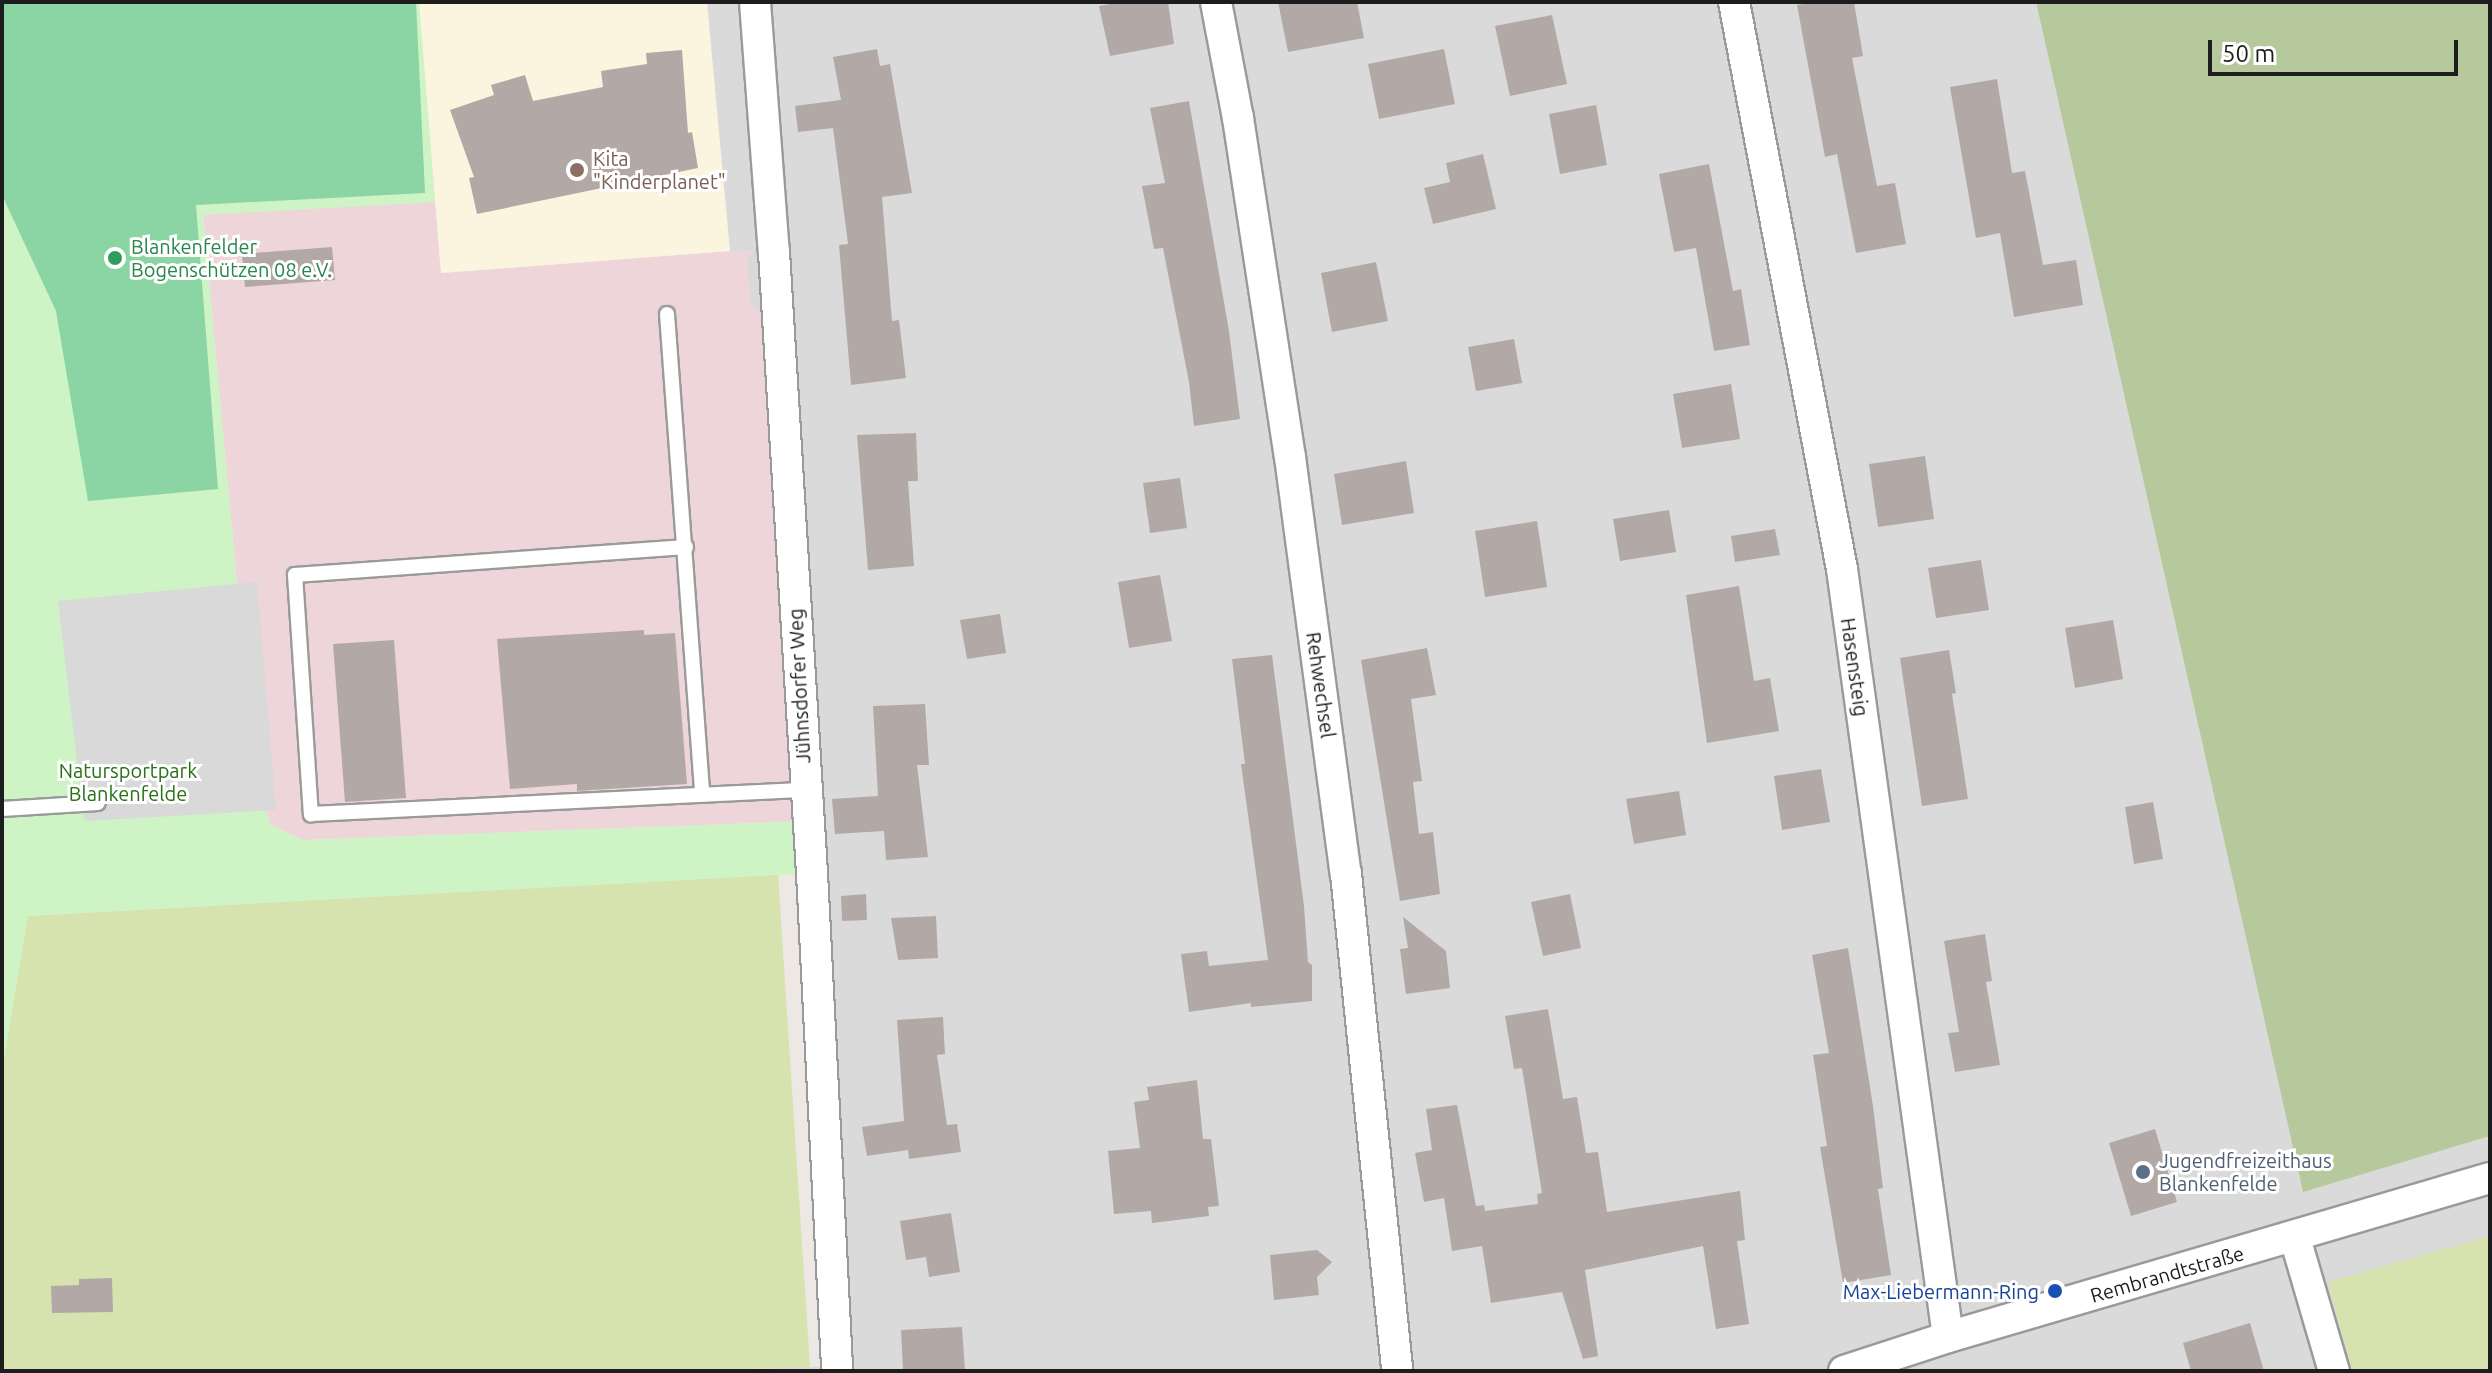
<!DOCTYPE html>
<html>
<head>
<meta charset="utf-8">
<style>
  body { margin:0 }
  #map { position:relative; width:2492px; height:1373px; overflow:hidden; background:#ede8e4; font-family:Ubuntu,sans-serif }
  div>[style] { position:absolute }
  .residential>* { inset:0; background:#dbdadb }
  .commercial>* { inset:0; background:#edd5da }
  .education>* { inset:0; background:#fbf4df }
  .grass>* { inset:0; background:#d6e3af }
  .forest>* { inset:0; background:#b6c99d }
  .park>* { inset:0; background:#cef3c5 }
  .pitch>* { inset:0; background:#8ad5a3 }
  .parking>* { inset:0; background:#d9d9d9 }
  .building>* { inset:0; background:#b2a9a7 }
  .roads { filter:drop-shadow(2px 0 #9a9a9a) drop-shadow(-2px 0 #9a9a9a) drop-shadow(0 2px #9a9a9a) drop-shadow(0 -2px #9a9a9a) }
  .lane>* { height:14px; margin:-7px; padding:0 7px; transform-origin:7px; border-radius:7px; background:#fff }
  .street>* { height:30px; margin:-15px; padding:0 15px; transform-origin:15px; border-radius:15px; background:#fff }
  .dots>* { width:22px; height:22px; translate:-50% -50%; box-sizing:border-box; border:4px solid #fff; border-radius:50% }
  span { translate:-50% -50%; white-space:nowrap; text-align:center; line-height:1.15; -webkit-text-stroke:6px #fff; paint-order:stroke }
  .education-label { font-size:20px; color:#785e54 }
  .left { translate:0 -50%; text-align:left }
  .leisure-label { font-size:20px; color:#27864d }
  .street-label { font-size:20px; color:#1d1d1d }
  .park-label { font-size:20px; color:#277016 }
  .service-label { font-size:20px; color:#4e5e75 }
  .transit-label { font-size:20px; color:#164399 }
  .right { translate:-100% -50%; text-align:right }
  .frame { position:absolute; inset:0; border:4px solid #1d1d1d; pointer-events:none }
  .scale { position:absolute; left:2208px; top:40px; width:250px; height:36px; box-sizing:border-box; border:4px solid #1d1d1d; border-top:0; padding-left:10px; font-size:24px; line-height:28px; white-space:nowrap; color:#1d1d1d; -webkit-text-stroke:6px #fff; paint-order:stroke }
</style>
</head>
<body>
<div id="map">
  <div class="residential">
    <div style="clip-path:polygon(419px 2px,2036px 2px,2303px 1191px,2490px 1136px,2490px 1371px,688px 1371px,836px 1366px,774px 252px,730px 251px)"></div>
  </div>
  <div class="commercial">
    <div style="clip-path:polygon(435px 202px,441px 273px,730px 251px,774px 252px,808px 821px,303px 840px,271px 825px,255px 777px,203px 214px)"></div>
  </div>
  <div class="education">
    <div style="clip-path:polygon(419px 2px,707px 2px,730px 251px,441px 273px)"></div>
  </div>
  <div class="grass">
    <div style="clip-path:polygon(778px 874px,810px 1367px,688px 1371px,2px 1371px,2px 1070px,27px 916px)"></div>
    <div style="clip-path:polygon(2490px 1236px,2490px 1371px,2352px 1371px,2328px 1282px)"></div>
  </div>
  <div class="forest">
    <div style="clip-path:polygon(2036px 2px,2490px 2px,2490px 1136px,2303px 1192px)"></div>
  </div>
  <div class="park">
    <div style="clip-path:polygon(2px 2px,419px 2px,435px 202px,203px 215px,255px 777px,271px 825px,303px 840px,808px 821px,812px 873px,28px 916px,2px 1070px)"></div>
  </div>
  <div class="pitch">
    <div style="clip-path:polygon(2px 2px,416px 2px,425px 193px,196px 205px,218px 489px,88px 501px,56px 311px,2px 195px)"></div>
  </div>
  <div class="parking">
    <div style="clip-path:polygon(744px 34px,748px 87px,727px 89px,722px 36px)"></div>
    <div style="clip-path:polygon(747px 96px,752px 149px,732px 151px,728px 98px)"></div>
    <div style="clip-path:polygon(752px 158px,755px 200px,733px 202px,730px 160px)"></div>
    <div style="clip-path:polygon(757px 248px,764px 316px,751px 304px,747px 257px)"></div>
    <div style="clip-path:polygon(257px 582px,276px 810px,84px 821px,58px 601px)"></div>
  </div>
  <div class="building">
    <div style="clip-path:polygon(1122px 2px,1168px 2px,1174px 44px,1110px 56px,1099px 6px)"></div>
    <div style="clip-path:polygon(1278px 2px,1357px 2px,1364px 38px,1288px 52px)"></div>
    <div style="clip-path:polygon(1818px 2px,1854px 2px,1863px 56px,1852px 58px,1877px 186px,1895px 183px,1906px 244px,1856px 253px,1837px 154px,1825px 157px,1797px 5px)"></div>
    <div style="clip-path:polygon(1552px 15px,1567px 84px,1510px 96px,1495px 26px)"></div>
    <div style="clip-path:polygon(877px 49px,880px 66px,890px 64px,912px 193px,882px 197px,892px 321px,899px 320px,906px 378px,851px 385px,839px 245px,848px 244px,833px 128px,798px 132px,795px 106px,841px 100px,833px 57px)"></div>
    <div style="clip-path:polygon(1444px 49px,1455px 104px,1379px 119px,1368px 64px)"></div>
    <div style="clip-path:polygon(682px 50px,688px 133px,692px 132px,698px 168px,477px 214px,469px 178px,474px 177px,450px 110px,494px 95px,491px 85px,525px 75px,533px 101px,603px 87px,601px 71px,647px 64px,646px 53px)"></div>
    <div style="clip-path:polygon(1997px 79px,2012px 173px,2025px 171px,2043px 265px,2076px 260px,2083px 305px,2014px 317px,2000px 233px,1976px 238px,1950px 87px)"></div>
    <div style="clip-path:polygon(1189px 101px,1229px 331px,1240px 419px,1194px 426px,1189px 382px,1163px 248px,1154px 249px,1142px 186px,1165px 183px,1150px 108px)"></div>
    <div style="clip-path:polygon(1596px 105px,1607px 165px,1560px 174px,1549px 114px)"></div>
    <div style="clip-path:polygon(1483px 154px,1496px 209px,1433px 224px,1424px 188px,1450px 182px,1446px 163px)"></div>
    <div style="clip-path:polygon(1709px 164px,1733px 291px,1741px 289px,1750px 345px,1714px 351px,1696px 248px,1674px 252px,1659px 174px)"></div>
    <div style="clip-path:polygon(332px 247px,335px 280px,245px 287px,242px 254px)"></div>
    <div style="clip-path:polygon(1376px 262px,1388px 321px,1332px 332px,1321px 273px)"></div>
    <div style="clip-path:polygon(1514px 339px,1522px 383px,1476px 391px,1468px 347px)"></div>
    <div style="clip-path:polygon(1731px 384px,1740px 439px,1682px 448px,1673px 394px)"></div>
    <div style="clip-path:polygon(916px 433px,918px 481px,908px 481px,914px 566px,868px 570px,857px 435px)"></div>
    <div style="clip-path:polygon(1925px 456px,1934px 519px,1878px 527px,1869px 464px)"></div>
    <div style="clip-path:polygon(1406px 461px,1414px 513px,1342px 525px,1334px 474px)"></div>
    <div style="clip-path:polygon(1180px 478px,1187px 528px,1150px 533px,1143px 483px)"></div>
    <div style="clip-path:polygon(1669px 510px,1676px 552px,1620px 561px,1613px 519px)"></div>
    <div style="clip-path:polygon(1537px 521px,1547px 587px,1485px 597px,1475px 531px)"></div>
    <div style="clip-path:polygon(1775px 529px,1780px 555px,1735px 562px,1731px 536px)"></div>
    <div style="clip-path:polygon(1981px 560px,1989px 610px,1936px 618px,1928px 568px)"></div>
    <div style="clip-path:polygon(1160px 575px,1172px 641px,1129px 648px,1118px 582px)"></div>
    <div style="clip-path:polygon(1739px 586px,1754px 681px,1770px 678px,1779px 731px,1707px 743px,1686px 595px)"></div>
    <div style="clip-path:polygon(1000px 614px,1006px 653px,967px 659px,960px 620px)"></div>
    <div style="clip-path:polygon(2113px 620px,2123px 679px,2075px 688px,2065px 628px)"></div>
    <div style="clip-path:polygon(644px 630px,644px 635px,675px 633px,687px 784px,577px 791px,577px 784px,510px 789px,497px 639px)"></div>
    <div style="clip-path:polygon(394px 640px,406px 798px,345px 802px,333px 644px)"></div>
    <div style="clip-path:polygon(1427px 648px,1436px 695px,1411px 699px,1422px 781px,1413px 782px,1419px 834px,1433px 832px,1440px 894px,1400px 901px,1361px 660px)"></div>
    <div style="clip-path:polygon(1949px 650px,1956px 693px,1952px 694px,1968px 799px,1922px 806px,1900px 658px)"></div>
    <div style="clip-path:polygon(1272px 655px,1304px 906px,1308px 962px,1312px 965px,1312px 1001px,1251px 1007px,1251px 1003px,1189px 1012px,1181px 954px,1207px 951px,1209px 966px,1268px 960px,1241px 764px,1245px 764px,1232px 659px)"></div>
    <div style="clip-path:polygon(925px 704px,929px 765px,917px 765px,928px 857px,886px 860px,884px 831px,835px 834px,832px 799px,878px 796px,873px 706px)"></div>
    <div style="clip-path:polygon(1821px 769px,1830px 822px,1782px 830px,1774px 776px)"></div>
    <div style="clip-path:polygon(1679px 791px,1686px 835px,1634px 844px,1626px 799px)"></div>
    <div style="clip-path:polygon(2153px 802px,2163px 859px,2134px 864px,2125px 807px)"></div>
    <div style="clip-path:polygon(866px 894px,867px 920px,842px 921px,841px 896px)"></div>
    <div style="clip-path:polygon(1570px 894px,1581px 948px,1543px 956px,1531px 902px)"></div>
    <div style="clip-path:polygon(936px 916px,938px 958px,898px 960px,891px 918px)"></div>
    <div style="clip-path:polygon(1403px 917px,1446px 951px,1450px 988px,1406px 994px,1400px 949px,1408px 948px)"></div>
    <div style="clip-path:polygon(1985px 934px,1992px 981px,1986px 982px,2000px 1065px,1955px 1072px,1948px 1033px,1959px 1032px,1944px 941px)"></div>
    <div style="clip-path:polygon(1848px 948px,1873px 1106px,1883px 1188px,1878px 1189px,1891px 1275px,1843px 1283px,1820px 1147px,1827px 1146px,1813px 1055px,1829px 1053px,1812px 955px)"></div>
    <div style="clip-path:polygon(1548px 1009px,1563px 1099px,1577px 1097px,1586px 1153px,1598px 1152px,1607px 1212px,1740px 1191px,1745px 1240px,1737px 1241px,1749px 1324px,1716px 1329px,1703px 1246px,1585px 1270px,1598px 1356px,1583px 1359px,1562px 1292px,1491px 1303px,1482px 1246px,1452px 1251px,1444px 1198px,1424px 1202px,1415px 1153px,1432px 1150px,1426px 1109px,1457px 1105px,1476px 1206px,1484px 1205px,1485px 1211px,1538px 1204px,1537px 1194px,1542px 1193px,1522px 1068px,1514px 1069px,1505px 1016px)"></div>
    <div style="clip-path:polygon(943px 1017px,945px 1054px,937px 1055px,947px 1125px,957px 1124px,961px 1152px,909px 1159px,908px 1150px,867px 1156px,862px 1127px,904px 1121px,897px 1020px)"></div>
    <div style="clip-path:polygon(1197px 1080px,1203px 1139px,1211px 1139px,1219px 1206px,1208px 1207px,1209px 1216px,1152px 1223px,1151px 1211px,1114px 1214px,1108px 1151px,1140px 1148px,1134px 1102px,1149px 1100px,1147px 1087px)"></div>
    <div style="clip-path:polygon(2155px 1129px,2177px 1202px,2131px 1216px,2109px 1143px)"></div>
    <div style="clip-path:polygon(951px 1213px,960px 1272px,929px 1277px,926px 1257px,906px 1260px,900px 1221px)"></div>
    <div style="clip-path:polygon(1317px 1250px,1332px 1262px,1317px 1277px,1319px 1295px,1274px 1300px,1270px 1255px)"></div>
    <div style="clip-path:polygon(112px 1278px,113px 1312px,52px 1313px,51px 1286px,79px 1285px,79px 1279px)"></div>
    <div style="clip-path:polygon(2250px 1323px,2264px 1371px,2191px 1371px,2183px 1343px)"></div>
    <div style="clip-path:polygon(962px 1327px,965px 1370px,903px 1371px,901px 1330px)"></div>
  </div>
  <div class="roads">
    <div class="lane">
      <div style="left:667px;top:314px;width:482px;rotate:85.8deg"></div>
      <div style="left:686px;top:547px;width:392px;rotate:175.9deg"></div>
      <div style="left:295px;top:575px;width:240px;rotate:86.2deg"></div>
      <div style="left:311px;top:814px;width:495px;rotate:-2.8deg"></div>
      <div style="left:2px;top:809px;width:96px;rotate:-3.6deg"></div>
    </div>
    <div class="street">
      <div style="left:755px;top:2px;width:251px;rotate:85.7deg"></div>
      <div style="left:774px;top:252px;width:622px;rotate:86.5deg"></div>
      <div style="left:812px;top:873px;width:499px;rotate:87.1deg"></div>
      <div style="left:1216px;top:2px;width:118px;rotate:79.3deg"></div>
      <div style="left:1238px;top:118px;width:343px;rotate:81.3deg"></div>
      <div style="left:1290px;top:457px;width:421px;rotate:82.4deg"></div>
      <div style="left:1346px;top:874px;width:500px;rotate:84.1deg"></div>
      <div style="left:1734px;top:2px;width:577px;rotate:79.22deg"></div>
      <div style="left:1842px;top:569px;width:775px;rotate:82.14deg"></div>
      <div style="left:2295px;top:1238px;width:139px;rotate:73.7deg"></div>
      <div style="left:1844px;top:1371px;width:109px;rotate:-18.1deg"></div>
      <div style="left:1948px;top:1337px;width:565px;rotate:-16.35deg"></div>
    </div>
  </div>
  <div class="dots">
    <div style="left:577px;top:170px;background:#8d6e63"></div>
    <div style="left:115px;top:258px;background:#2e9e5b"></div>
    <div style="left:2143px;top:1172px;background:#5c6f8a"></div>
    <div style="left:2055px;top:1291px;background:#1a4fb4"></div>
  </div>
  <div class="education-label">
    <span class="left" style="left:593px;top:170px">Kita<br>"Kinderplanet"</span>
  </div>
  <div class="leisure-label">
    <span class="left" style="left:131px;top:258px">Blankenfelder<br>Bogenschützen 08 e.V.</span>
  </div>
  <div class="street-label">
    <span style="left:1855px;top:667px;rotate:82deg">Hasensteig</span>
    <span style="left:1321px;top:685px;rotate:82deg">Rehwechsel</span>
    <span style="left:799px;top:686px;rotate:-93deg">Jühnsdorfer Weg</span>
    <span style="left:2167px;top:1274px;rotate:-16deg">Rembrandtstraße</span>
  </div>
  <div class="park-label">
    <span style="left:128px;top:782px">Natursportpark<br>Blankenfelde</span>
  </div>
  <div class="service-label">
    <span class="left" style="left:2159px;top:1172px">Jugendfreizeithaus<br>Blankenfelde</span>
  </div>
  <div class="transit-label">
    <span class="right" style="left:2039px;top:1291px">Max-Liebermann-Ring</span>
  </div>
  <div class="frame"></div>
  <div class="scale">50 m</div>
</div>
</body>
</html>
